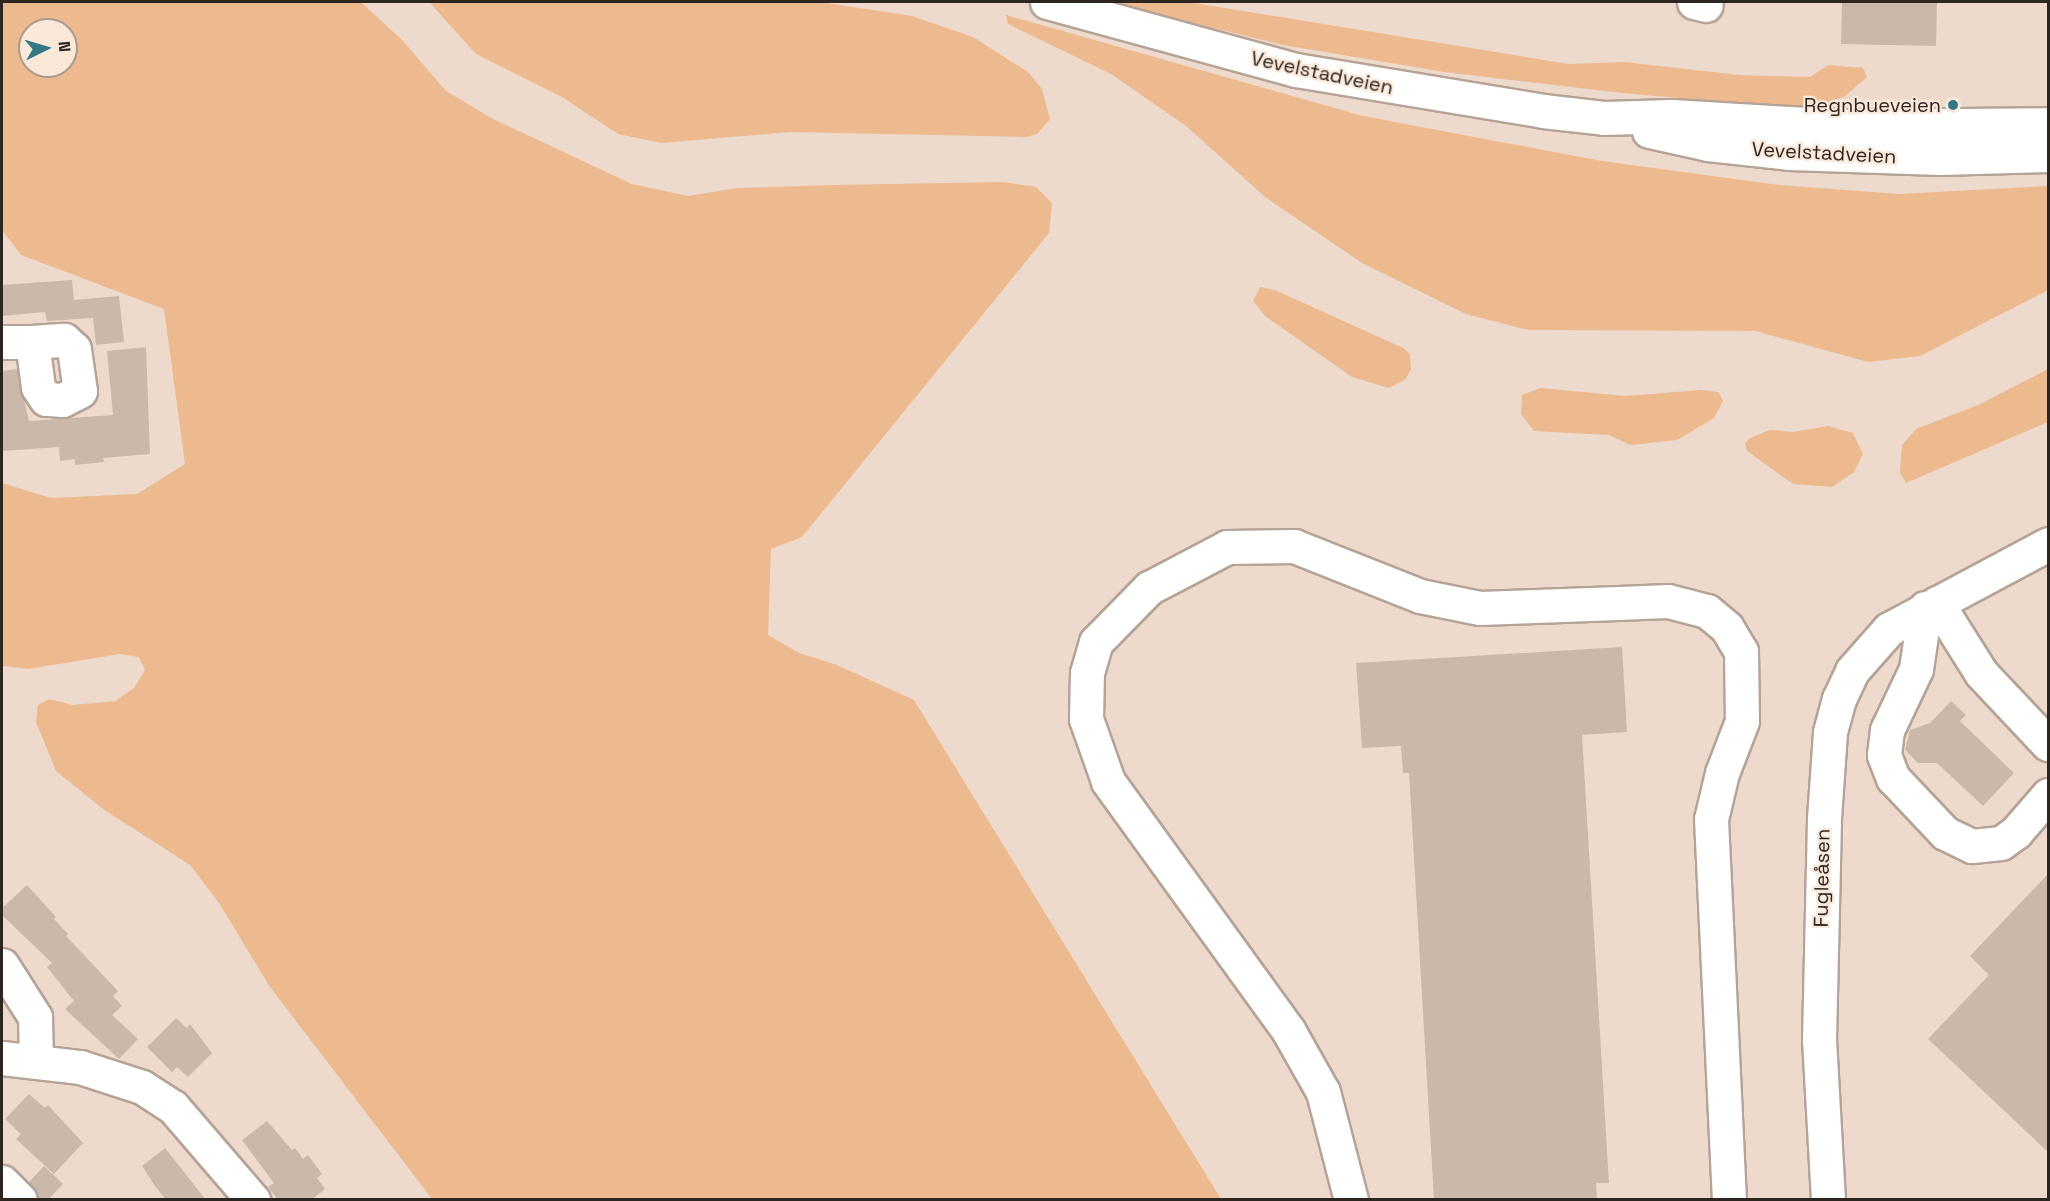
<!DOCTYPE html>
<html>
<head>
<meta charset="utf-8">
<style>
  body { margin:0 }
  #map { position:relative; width:2050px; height:1201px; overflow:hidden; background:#eddacc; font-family:"Space Grotesk",sans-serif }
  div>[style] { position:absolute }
  .green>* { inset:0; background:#edba90 }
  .building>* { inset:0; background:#cab9ab }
  .roads { filter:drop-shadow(2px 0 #b5a396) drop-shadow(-2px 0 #b5a396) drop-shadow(0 2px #b5a396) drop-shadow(0 -2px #b5a396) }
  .minor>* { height:33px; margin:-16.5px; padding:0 16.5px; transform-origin:16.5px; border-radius:16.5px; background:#fff }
  .major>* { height:33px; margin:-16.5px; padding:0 16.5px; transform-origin:16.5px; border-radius:16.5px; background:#fff }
  .dots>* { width:16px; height:16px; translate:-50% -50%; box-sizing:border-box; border:3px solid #fae8d9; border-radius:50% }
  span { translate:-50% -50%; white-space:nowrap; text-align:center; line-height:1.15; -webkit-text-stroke:4.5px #fae8d9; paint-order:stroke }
  .street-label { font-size:20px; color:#2c2520 }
  .poi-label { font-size:20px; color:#2c2520 }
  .right { translate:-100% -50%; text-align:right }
  .frame { position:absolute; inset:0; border:3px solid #2c2520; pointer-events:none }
  .north { position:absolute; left:18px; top:18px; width:60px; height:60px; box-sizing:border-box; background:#fae8d9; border:2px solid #a89a8f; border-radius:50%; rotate:85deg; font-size:16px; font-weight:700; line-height:24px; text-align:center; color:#2c2520 }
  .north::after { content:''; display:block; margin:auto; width:21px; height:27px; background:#337985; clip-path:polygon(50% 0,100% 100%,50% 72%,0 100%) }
</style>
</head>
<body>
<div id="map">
  <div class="green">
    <div style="clip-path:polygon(evenodd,2px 2px,361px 2px,403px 41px,446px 91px,493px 119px,632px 184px,688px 196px,737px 188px,832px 185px,1002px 182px,1036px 187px,1052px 203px,1049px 233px,802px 537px,771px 549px,768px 635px,799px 653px,837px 665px,914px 700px,1221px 1199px,432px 1199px,270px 987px,219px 903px,190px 865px,103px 809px,56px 771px,36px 722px,38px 705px,49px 699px,73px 705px,115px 701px,134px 688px,145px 670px,139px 657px,120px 654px,28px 669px,2px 666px,2px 483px,51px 498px,137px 494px,185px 464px,164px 309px,21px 255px,2px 230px,2px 2px,30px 30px,66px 30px,66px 66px,30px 66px,30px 30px)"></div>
    <div style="clip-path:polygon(429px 2px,820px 2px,912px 16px,973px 37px,1028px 72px,1042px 89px,1050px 119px,1037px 134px,1026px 137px,790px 132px,661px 143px,618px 134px,562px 97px,476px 54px)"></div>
    <div style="clip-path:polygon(1107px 2px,1188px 2px,1569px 64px,1624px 62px,1739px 75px,1810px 77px,1828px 65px,1863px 68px,1867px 77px,1845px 96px,1827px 104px,1792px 108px,1622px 93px,1444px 72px,1283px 45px)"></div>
    <div style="clip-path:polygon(1006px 15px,1363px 116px,1602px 161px,1779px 185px,1899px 194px,2048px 186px,2048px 290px,1920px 356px,1868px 362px,1755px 331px,1528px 330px,1466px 314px,1362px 263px,1265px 197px,1186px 126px,1111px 74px,1008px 24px)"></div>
    <div style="clip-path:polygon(1260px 287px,1275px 290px,1403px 348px,1410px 354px,1411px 369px,1406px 379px,1389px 388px,1352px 377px,1265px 316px,1253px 301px)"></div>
    <div style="clip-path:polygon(2048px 369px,2048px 422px,1906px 483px,1900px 473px,1902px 445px,1916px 429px,1978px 405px)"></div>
    <div style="clip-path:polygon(1540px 388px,1626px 396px,1700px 390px,1719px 392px,1723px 401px,1714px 418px,1677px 440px,1630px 445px,1609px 435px,1534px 431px,1521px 414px,1522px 395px)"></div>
    <div style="clip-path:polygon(1828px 426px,1853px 433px,1863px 454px,1854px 472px,1832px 487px,1793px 484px,1747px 451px,1745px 443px,1750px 438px,1770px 430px,1793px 432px)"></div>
  </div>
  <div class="building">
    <div style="clip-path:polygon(1842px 2px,1937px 2px,1936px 46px,1841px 44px)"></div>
    <div style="clip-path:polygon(72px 280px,74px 300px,119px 296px,124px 342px,96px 345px,93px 318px,47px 321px,45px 312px,2px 316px,2px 285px)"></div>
    <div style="clip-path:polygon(146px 347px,150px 454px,103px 458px,104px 462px,75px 465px,75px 459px,60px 461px,59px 447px,2px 451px,2px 371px,17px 369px,29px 421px,113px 415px,107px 351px)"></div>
    <div style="clip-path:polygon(1622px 647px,1627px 732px,1582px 735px,1609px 1183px,1596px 1183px,1597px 1200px,1434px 1200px,1409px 773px,1403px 773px,1401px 746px,1362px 748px,1356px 663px)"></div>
    <div style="clip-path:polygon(1951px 701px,1966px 715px,1960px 721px,2014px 773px,1983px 806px,1937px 763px,1918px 763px,1905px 750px,1910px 730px,1930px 723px)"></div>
    <div style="clip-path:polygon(2049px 873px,2049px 1153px,1928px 1039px,1989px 975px,1970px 956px)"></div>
    <div style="clip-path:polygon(27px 885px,56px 917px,54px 919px,68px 934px,66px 936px,118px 991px,113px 996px,122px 1006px,112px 1015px,138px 1039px,119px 1059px,65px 1009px,74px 1001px,47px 967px,52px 963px,2px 915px,2px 908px)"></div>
    <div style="clip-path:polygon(176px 1018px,187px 1028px,190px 1024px,212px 1053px,188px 1077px,177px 1067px,172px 1072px,147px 1047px)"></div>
    <div style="clip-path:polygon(29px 1094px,45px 1108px,48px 1105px,83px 1143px,54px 1174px,16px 1139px,21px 1134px,5px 1119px)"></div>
    <div style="clip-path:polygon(267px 1121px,292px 1150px,295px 1148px,303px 1159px,308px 1155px,322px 1174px,317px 1178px,325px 1189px,311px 1200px,278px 1200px,268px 1187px,274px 1183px,242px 1140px)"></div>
    <div style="clip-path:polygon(165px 1148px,206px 1200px,166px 1200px,155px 1186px,142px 1166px)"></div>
    <div style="clip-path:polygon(44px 1166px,63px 1184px,48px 1200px,39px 1200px,29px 1182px)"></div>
  </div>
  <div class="roads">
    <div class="minor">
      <div style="left:1694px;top:2px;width:12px;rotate:14deg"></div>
      <div style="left:64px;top:340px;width:13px;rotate:42deg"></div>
      <div style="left:74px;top:349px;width:42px;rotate:81.9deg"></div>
      <div style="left:80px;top:391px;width:20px;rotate:153deg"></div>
      <div style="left:62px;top:400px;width:16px;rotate:-176deg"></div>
      <div style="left:46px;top:399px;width:14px;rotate:-124deg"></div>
      <div style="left:38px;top:387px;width:45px;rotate:-97.6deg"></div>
      <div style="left:32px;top:342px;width:32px;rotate:-4deg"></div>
      <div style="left:2px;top:342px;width:30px"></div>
      <div style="left:1937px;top:603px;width:83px;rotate:57.8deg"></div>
      <div style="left:1981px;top:673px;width:98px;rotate:46.7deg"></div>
      <div style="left:1925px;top:608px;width:62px;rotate:98.4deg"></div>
      <div style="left:1916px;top:669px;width:68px;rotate:115.4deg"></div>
      <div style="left:1887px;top:730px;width:25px;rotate:97deg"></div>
      <div style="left:1884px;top:755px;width:25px;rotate:69deg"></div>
      <div style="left:1893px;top:778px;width:76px;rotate:46.6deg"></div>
      <div style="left:1945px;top:833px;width:30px;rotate:26deg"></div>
      <div style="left:1972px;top:846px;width:29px;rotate:-6deg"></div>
      <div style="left:2001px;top:843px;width:19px;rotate:-36deg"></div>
      <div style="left:2016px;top:832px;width:49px;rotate:-49.1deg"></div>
      <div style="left:2px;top:965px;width:62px;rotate:57.6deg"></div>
      <div style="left:35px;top:1017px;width:43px;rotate:88.7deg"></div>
      <div style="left:2px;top:1058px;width:79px;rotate:6.6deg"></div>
      <div style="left:80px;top:1067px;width:65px;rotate:17.9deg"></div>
      <div style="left:142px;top:1087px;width:37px;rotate:33deg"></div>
      <div style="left:173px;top:1107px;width:123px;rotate:49.3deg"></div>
      <div style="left:2px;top:1182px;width:25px;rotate:45deg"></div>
      <div style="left:1351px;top:1200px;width:112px;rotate:-104.5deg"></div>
      <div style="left:1323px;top:1092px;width:71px;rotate:-119.4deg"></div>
      <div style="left:1288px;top:1030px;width:307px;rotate:-125.9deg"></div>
      <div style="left:1108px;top:781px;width:66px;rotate:-109.5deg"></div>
      <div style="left:1086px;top:719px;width:46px;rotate:-88.8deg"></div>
      <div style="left:1087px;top:673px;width:32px;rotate:-74deg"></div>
      <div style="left:1096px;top:642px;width:76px;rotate:-45.5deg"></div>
      <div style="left:1149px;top:588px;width:88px;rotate:-27.7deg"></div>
      <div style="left:1227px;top:547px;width:67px;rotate:-0.9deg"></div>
      <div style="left:1294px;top:546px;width:136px;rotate:21.6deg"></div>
      <div style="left:1420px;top:596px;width:61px;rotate:11.3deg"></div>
      <div style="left:1480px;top:608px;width:188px;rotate:-2.1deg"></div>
      <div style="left:1668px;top:601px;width:40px;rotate:14.4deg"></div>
      <div style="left:1707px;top:611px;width:26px;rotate:40deg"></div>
      <div style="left:1727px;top:628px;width:27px;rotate:59deg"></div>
      <div style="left:1741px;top:651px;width:70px;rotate:89.2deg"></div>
      <div style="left:1742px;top:721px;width:56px;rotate:111deg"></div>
      <div style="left:1722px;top:773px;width:47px;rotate:103.4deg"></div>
      <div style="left:1711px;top:819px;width:381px;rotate:87.3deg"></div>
      <div style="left:1828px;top:1200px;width:160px;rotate:-93.2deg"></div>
      <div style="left:1819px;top:1040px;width:222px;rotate:-88.7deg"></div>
      <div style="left:1824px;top:818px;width:86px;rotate:-86deg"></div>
      <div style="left:1830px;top:732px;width:34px;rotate:-75deg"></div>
      <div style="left:1839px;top:699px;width:31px;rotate:-65deg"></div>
      <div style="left:1852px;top:671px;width:56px;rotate:-48.6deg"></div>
      <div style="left:1889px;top:629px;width:180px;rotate:-28.1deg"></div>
    </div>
    <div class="major">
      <div style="left:1047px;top:2px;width:258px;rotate:15.3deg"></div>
      <div style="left:1296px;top:70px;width:250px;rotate:9.4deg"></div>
      <div style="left:1543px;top:111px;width:61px;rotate:6.5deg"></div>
      <div style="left:1604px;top:118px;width:68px;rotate:-1.7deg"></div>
      <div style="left:1672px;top:116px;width:167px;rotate:3.4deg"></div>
      <div style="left:1839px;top:126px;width:209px;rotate:-0.5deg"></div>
      <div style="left:1649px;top:131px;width:60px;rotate:12.4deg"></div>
      <div style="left:1708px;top:144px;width:81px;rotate:6.3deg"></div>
      <div style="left:1789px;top:153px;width:151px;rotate:1.9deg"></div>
      <div style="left:1940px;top:158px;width:108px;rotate:-1.6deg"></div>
    </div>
  </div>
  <div class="dots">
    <div style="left:1953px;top:105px;background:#337985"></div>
  </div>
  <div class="street-label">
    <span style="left:1322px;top:73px;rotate:12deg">Vevelstadveien</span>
    <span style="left:1824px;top:153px;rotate:3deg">Vevelstadveien</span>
    <span style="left:1822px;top:878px;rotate:-89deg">Fugleåsen</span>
  </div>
  <div class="poi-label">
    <span class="right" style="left:1941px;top:105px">Regnbueveien</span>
  </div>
  <div class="frame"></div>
  <div class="north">N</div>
</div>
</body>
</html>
